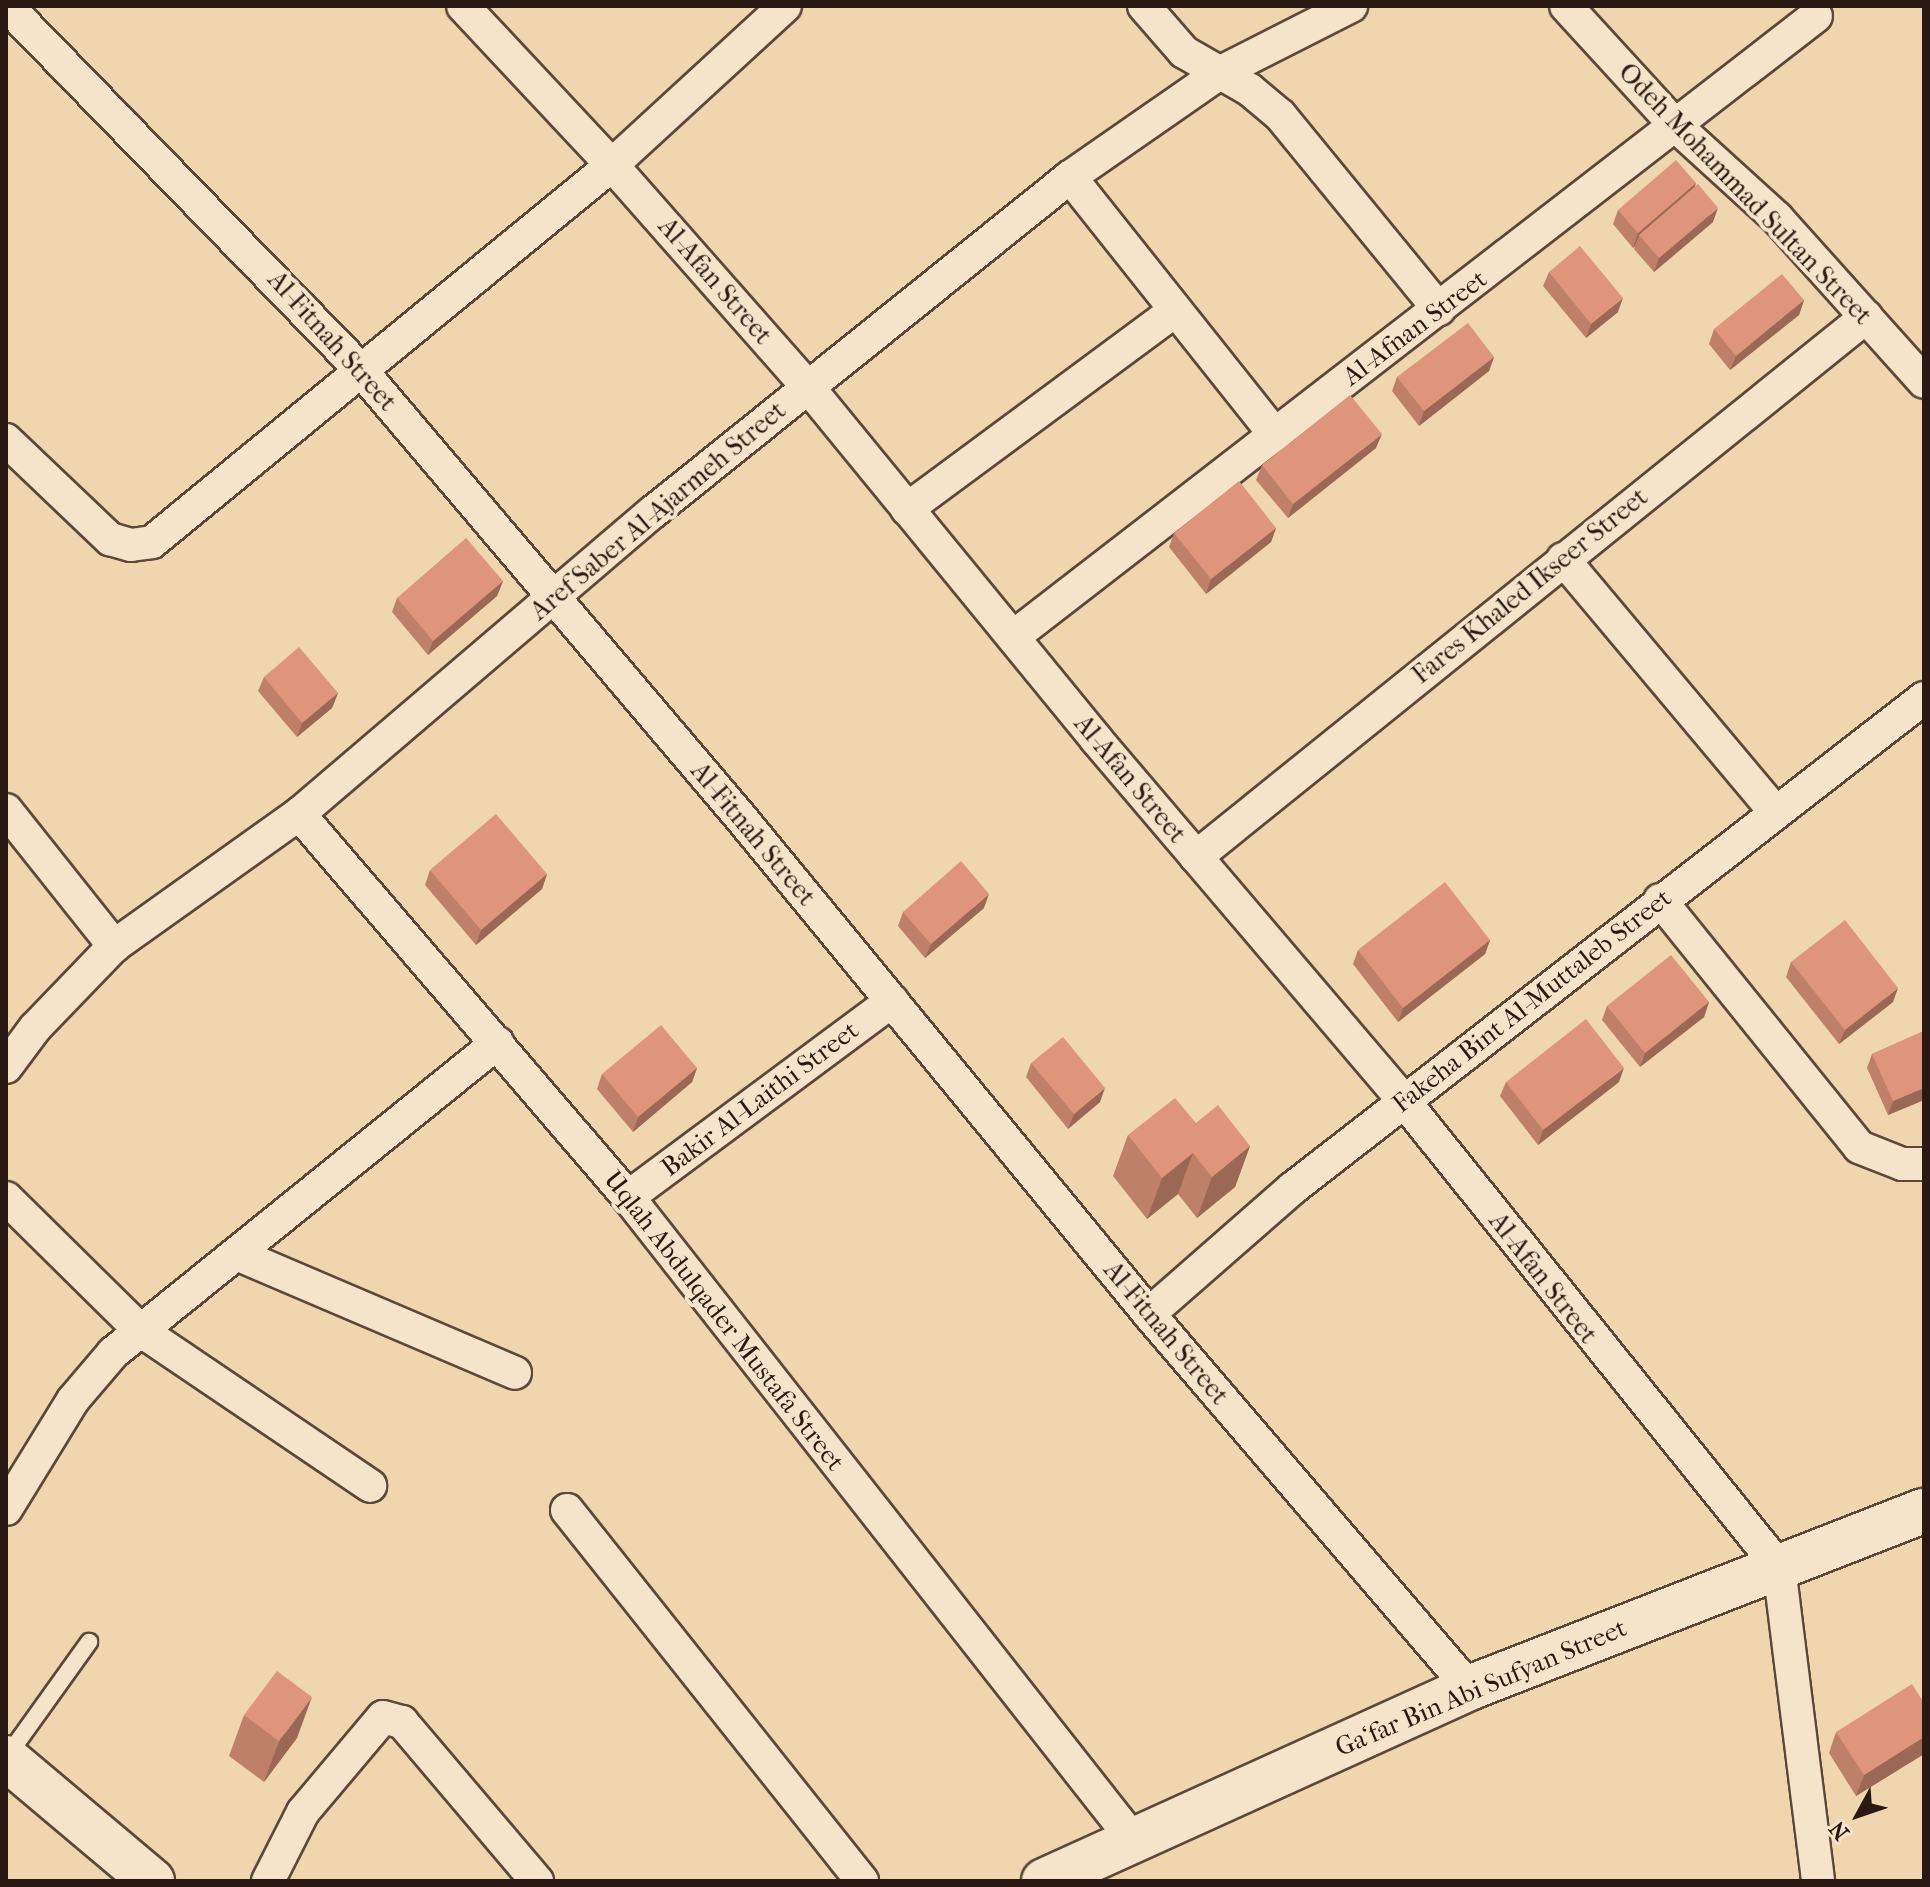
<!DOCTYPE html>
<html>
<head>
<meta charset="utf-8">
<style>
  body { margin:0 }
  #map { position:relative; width:1930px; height:1887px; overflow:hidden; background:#efd6ae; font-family:"IM FELL French Canon",serif }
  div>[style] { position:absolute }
  .roads { filter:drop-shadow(2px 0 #5b4839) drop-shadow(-2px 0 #5b4839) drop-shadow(0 2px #5b4839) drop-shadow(0 -2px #5b4839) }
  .lane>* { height:16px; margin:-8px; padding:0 8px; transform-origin:8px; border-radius:8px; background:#f5e4ca }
  .street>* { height:32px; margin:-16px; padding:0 16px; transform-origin:16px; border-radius:16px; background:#f5e4ca }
  .secondary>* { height:44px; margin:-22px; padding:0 22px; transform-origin:22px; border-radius:22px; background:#f5e4ca }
  .wall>* { inset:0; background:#bf806a }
  .shaded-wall>* { inset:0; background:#9b6856 }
  .building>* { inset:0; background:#de957b }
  span { translate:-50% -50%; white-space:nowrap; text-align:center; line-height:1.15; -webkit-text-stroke:8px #f5e4ca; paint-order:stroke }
  .street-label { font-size:26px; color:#2a1912 }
  .frame { position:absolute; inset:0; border:8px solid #2a1912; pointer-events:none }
  .north { position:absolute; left:1818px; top:1775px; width:80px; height:80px; -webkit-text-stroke:6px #f5e4ca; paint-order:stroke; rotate:230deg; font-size:22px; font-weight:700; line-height:32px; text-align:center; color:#2a1912 }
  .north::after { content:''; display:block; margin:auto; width:28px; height:36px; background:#2a1912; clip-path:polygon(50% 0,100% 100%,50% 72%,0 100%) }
</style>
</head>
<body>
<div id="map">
  <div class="roads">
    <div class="lane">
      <div style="left:6px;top:1758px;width:143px;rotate:-54.4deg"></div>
    </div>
    <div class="street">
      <div style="left:7px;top:6px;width:505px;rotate:45.8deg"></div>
      <div style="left:359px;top:368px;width:592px;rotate:49.66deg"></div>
      <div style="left:742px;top:819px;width:641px;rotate:50.57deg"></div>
      <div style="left:1149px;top:1314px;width:492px;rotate:49.4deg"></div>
      <div style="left:463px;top:6px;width:218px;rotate:46.9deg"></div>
      <div style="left:612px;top:165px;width:296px;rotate:48.6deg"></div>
      <div style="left:808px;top:387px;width:455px;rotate:50.7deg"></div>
      <div style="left:1096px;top:739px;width:475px;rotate:49.6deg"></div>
      <div style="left:1404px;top:1101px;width:598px;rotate:51.18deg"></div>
      <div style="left:1779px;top:1567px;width:316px;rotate:82.9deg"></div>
      <div style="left:1144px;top:6px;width:61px;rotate:49deg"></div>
      <div style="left:1184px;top:52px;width:76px;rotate:29.9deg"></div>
      <div style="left:1250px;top:90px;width:39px;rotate:40deg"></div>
      <div style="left:1280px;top:115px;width:251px;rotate:50.7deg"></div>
      <div style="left:1566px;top:6px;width:164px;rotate:47.5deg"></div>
      <div style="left:1677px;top:127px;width:135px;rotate:42.3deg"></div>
      <div style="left:1777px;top:218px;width:220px;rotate:48.1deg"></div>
      <div style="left:1070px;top:177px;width:330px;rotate:51.5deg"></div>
      <div style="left:6px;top:440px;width:144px;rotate:43.6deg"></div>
      <div style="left:110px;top:539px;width:22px;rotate:16deg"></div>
      <div style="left:131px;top:545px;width:21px;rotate:-8deg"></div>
      <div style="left:152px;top:542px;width:595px;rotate:-39.34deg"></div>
      <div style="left:612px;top:165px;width:235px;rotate:-42.6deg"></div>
      <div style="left:907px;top:509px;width:331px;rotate:-36.5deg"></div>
      <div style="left:1563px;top:559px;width:331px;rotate:50deg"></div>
      <div style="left:1013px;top:637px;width:1015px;rotate:-37.72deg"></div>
      <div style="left:6px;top:810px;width:174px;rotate:51.5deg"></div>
      <div style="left:299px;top:814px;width:505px;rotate:49.34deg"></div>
      <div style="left:628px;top:1197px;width:819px;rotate:51.84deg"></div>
      <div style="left:1196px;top:857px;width:861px;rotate:-38.87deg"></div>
      <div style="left:1660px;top:900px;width:317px;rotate:51.1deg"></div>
      <div style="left:1859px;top:1147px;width:46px;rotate:21.6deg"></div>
      <div style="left:1902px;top:1164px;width:22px"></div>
      <div style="left:6px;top:1067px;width:49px;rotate:-53.4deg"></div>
      <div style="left:35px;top:1028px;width:114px;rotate:-46.1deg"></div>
      <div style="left:114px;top:946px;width:227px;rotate:-35.5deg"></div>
      <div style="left:299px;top:814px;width:465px;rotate:-40.5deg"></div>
      <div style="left:653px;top:512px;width:535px;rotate:-38.78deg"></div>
      <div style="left:1070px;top:177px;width:184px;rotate:-34.8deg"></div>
      <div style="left:1221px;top:72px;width:146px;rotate:-26.9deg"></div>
      <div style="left:628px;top:1197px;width:329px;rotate:-36.6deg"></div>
      <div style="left:6px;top:1198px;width:188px;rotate:44.6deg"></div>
      <div style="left:140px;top:1330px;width:278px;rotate:34.1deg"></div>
      <div style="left:239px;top:1255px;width:300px;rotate:23.1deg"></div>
      <div style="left:1149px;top:1314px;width:191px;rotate:-41.2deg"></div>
      <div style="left:1293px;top:1188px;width:799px;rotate:-37.83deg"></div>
      <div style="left:6px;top:1509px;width:128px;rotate:-58.4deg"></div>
      <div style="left:73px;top:1400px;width:62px;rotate:-49.6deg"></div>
      <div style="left:113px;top:1353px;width:494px;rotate:-38.9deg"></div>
      <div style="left:567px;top:1510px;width:474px;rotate:51.5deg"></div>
      <div style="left:268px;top:1881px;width:77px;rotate:-63.1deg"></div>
      <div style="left:303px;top:1812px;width:124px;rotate:-49.9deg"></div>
      <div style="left:383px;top:1717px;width:20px;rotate:15deg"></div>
      <div style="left:402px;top:1722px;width:209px;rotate:49.7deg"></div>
    </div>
    <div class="secondary">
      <div style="left:6px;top:1758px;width:191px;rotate:40.1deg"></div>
      <div style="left:1044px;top:1881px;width:467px;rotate:-24.4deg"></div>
      <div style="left:1469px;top:1688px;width:488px;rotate:-21.3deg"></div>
    </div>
  </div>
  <div class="wall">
    <div style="clip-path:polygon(1696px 183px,1695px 186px,1713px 222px,1654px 272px,1634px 249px,1635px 246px,1633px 248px,1613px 224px,1618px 210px)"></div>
    <div style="clip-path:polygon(1549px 272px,1618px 312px,1586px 338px,1543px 286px)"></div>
    <div style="clip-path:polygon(1804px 300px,1799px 315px,1730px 370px,1709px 344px,1714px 329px)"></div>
    <div style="clip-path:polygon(1494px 357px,1489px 371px,1419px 426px,1392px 391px,1397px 377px)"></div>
    <div style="clip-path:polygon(1376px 448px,1288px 518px,1256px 480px,1262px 465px)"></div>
    <div style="clip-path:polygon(1276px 528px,1271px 542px,1206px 594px,1169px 547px,1174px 533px)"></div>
    <div style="clip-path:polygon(503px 581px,497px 596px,428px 655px,392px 612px,397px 598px)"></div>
    <div style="clip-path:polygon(264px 677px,338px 693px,332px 708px,297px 737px,258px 691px)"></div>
    <div style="clip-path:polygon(430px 870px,547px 874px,542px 889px,476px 945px,425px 885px)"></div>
    <div style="clip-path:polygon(984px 908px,925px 958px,898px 926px,903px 912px)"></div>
    <div style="clip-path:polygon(1490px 940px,1485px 954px,1398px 1022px,1353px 964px,1358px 950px)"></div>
    <div style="clip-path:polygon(1791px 962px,1893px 1002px,1839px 1044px,1786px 977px)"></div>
    <div style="clip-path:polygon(1709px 1002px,1704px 1017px,1640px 1067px,1602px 1020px,1607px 1006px)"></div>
    <div style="clip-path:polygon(1924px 1031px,1924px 1100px,1888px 1115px,1867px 1068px,1872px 1054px)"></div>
    <div style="clip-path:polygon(1031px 1063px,1100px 1102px,1068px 1129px,1026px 1077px)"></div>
    <div style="clip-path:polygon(697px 1068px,692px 1082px,633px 1132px,597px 1089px,602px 1074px)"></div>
    <div style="clip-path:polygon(1506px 1082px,1619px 1082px,1538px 1145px,1500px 1096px)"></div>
    <div style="clip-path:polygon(1196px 1123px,1250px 1146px,1235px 1187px,1197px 1218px,1178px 1194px,1147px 1219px,1113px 1176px,1128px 1135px)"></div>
    <div style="clip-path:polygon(1924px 1703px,1924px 1754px,1856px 1796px,1829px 1753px,1836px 1732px)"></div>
    <div style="clip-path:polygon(244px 1715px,297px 1738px,264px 1782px,229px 1756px)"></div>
  </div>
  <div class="shaded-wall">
    <div style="clip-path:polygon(1696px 183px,1691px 197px,1639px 235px,1635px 246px,1633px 248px,1638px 233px)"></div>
    <div style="clip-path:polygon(1718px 208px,1713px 222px,1654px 272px,1659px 258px)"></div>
    <div style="clip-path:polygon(1623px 298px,1618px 312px,1586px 338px,1591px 324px)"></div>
    <div style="clip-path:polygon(1804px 300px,1799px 315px,1730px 370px,1736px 356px)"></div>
    <div style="clip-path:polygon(1494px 357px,1489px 371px,1419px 426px,1424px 411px)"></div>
    <div style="clip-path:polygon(1382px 434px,1376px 448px,1288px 518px,1293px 504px)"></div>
    <div style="clip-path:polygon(1276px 528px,1271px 542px,1206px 594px,1211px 579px)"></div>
    <div style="clip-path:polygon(503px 581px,497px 596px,428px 655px,433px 641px)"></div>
    <div style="clip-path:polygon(338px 693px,332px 708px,297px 737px,302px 723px)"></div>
    <div style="clip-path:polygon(547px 874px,542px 889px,476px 945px,481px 930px)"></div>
    <div style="clip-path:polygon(989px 894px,984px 908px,925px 958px,931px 944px)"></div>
    <div style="clip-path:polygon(1490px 940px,1485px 954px,1398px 1022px,1403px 1008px)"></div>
    <div style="clip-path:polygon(1898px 988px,1893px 1002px,1839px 1044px,1845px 1030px)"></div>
    <div style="clip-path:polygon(1709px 1002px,1704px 1017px,1640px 1067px,1645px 1053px)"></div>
    <div style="clip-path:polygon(697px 1068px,692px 1082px,633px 1132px,638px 1117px)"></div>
    <div style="clip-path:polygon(1624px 1068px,1619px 1082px,1538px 1145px,1543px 1130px)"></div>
    <div style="clip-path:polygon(1105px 1088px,1100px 1102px,1068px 1129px,1074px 1114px)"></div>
    <div style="clip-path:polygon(1924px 1088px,1924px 1100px,1888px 1115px,1893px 1101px)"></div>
    <div style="clip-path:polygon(1250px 1146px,1235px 1187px,1197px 1218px,1212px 1177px)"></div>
    <div style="clip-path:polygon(1193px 1153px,1178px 1194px,1147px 1219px,1162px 1178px)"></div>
    <div style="clip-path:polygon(312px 1697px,297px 1738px,264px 1782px,279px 1741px)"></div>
    <div style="clip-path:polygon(1924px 1737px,1924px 1754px,1856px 1796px,1864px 1775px)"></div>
  </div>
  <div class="building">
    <div style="clip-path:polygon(1676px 160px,1696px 183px,1638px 233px,1618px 210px)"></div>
    <div style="clip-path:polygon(1698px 184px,1718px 208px,1659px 258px,1639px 235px)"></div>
    <div style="clip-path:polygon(1580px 246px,1623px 298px,1591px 324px,1549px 272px)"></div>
    <div style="clip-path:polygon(1782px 274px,1804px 300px,1736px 356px,1714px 329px)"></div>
    <div style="clip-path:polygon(1468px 323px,1494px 357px,1424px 411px,1397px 377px)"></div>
    <div style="clip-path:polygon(1350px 395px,1382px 434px,1293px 504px,1262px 465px)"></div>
    <div style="clip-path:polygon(1239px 481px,1276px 528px,1211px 579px,1174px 533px)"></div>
    <div style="clip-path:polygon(466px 538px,503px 581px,433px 641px,397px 598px)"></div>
    <div style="clip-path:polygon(299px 647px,338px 693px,302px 723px,264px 677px)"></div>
    <div style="clip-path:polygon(496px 814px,547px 874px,481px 930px,430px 870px)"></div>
    <div style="clip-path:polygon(961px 861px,989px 894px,931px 944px,903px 912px)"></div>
    <div style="clip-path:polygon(1445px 882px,1490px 940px,1403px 1008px,1358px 950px)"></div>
    <div style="clip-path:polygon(1845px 920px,1898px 988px,1845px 1030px,1791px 962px)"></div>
    <div style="clip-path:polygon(1671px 955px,1709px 1002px,1645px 1053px,1607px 1006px)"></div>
    <div style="clip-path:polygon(1586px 1019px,1624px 1068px,1543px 1130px,1506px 1082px)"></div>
    <div style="clip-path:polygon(661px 1025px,697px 1068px,638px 1117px,602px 1074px)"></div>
    <div style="clip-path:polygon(1924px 1031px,1924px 1088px,1893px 1101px,1872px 1054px)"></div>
    <div style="clip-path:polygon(1063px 1037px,1105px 1088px,1074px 1114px,1031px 1063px)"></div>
    <div style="clip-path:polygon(1175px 1098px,1196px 1123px,1218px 1105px,1250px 1146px,1212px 1177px,1193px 1153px,1162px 1178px,1128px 1135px)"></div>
    <div style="clip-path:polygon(277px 1671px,312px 1697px,279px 1741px,244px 1715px)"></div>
    <div style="clip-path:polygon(1912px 1684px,1924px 1703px,1924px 1737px,1864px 1775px,1836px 1732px)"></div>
  </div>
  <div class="street-label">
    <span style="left:1745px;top:194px;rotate:46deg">Odeh Mohammad Sultan Street</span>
    <span style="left:715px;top:281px;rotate:49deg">Al-Afan Street</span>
    <span style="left:1415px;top:328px;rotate:-37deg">Al-Afnan Street</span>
    <span style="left:332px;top:341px;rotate:48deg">Al-Fitnah Street</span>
    <span style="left:658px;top:511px;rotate:-40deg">Aref Saber Al-Ajarmeh Street</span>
    <span style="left:1530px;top:586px;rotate:-39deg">Fares Khaled Ikseer Street</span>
    <span style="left:1130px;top:779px;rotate:50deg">Al-Afan Street</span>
    <span style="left:753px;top:834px;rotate:50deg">Al-Fitnah Street</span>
    <span style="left:1532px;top:1001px;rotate:-38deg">Fakeha Bint Al-Muttaleb Street</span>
    <span style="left:760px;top:1099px;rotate:-37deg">Bakir Al-Laithi Street</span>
    <span style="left:1543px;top:1278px;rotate:52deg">Al-Afan Street</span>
    <span style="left:724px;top:1321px;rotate:52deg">Uqlah Abdulqader Mustafa Street</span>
    <span style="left:1166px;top:1333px;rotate:50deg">Al-Fitnah Street</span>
    <span style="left:1481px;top:1688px;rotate:-23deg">Ga‘far Bin Abi Sufyan Street</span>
  </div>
  <div class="frame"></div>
  <div class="north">N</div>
</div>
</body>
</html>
